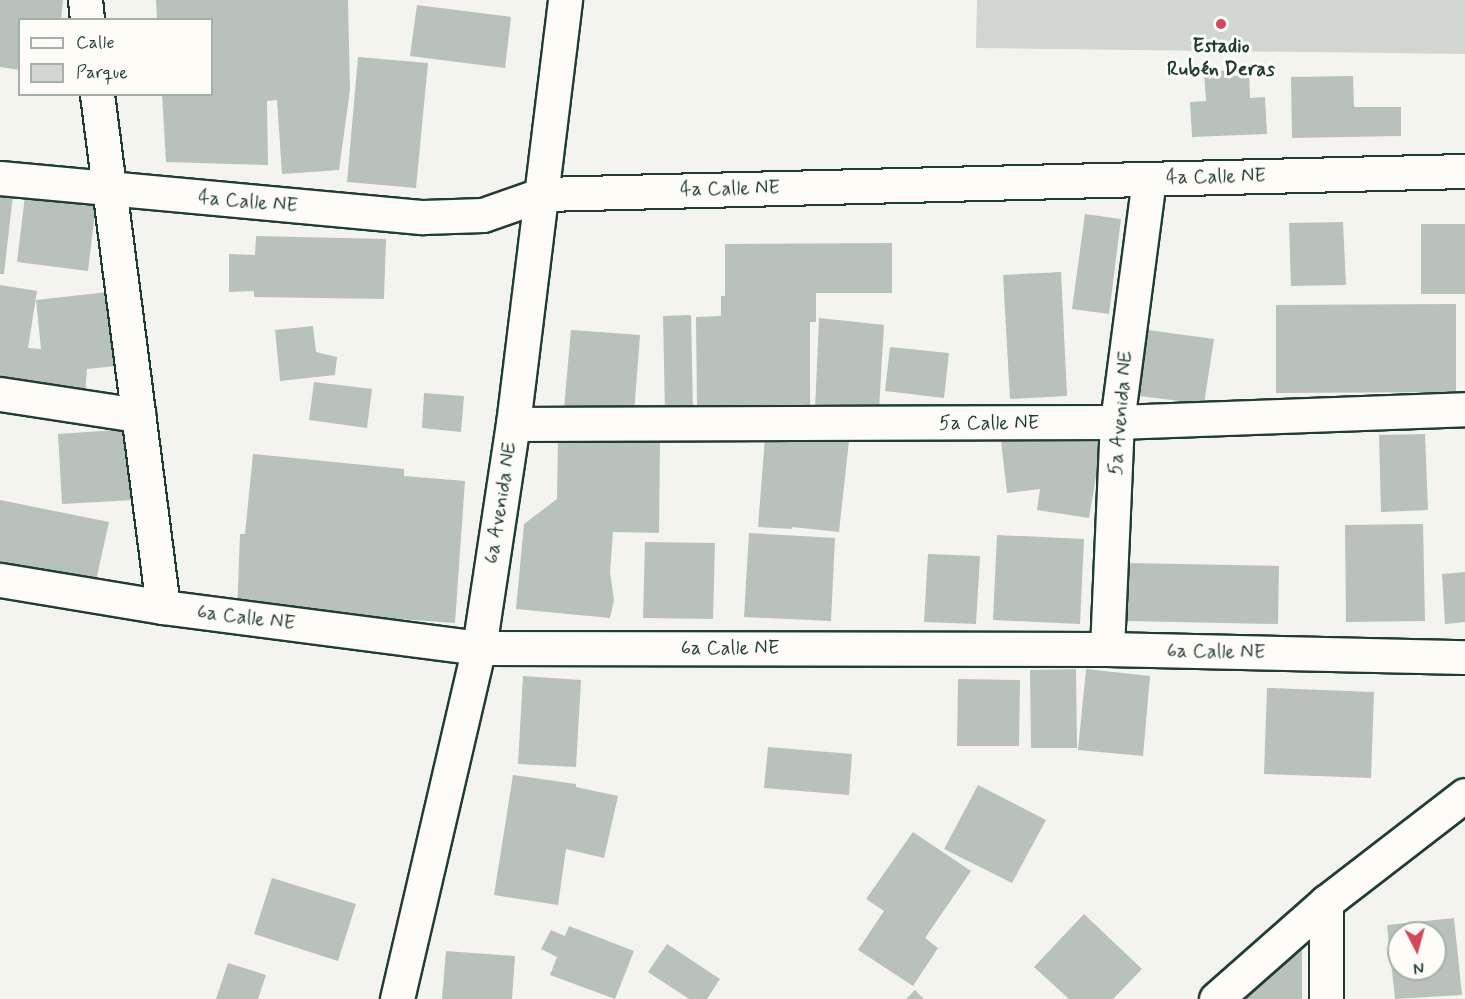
<!DOCTYPE html>
<html>
<head>
<meta charset="utf-8">
<style>
  body { margin:0 }
  #map { position:relative; width:1465px; height:999px; overflow:hidden; background:#f4f4ef; font-family:Mynerve,sans-serif }
  div>[style] { position:absolute }
  .green>* { inset:0; background:#d1d6d1 }
  .building>* { inset:0; background:#b9c1bb }
  .roads { filter:drop-shadow(2px 0 #1f3d34) drop-shadow(-2px 0 #1f3d34) drop-shadow(0 2px #1f3d34) drop-shadow(0 -2px #1f3d34) }
  .street>* { height:33px; margin:-16.5px; padding:0 16.5px; transform-origin:16.5px; border-radius:16.5px; background:#fdfcf7 }
  .secondary>* { height:33px; margin:-16.5px; padding:0 16.5px; transform-origin:16.5px; border-radius:16.5px; background:#fdfcf7 }
  .dots>* { width:16px; height:16px; translate:-50% -50%; box-sizing:border-box; border:3px solid #fdfcf7; border-radius:50% }
  span { translate:-50% -50%; white-space:nowrap; text-align:center; line-height:1.15; -webkit-text-stroke:6px #fdfcf7; paint-order:stroke }
  .poi-label { font-size:20px; color:#1f3d34; font-weight:700 }
  .street-label { font-size:20px; color:#1f3d34 }
  .legend { position:absolute; left:18px; top:18px; width:195px; height:78px; box-sizing:border-box; background:#fdfcf7; border:2px solid #a4b0a9; margin:0; padding:8px 10px; list-style:none; font-size:18px; color:#1f3d34 }
  .legend li { display:flex; align-items:center; gap:12px; height:30px }
  .legend b { width:30px; border:2px solid #a4b0a9 }
  .north { position:absolute; left:1387px; top:921px; width:60px; height:60px; box-sizing:border-box; background:#fdfcf7; border:2px solid #a4b0a9; border-radius:50%; rotate:174deg; font-size:16px; font-weight:700; line-height:24px; text-align:center; color:#1f3d34 }
  .north::after { content:''; display:block; margin:auto; width:21px; height:27px; background:#d1495b; clip-path:polygon(50% 0,100% 100%,50% 72%,0 100%) }
</style>
</head>
<body>
<div id="map">
  <div class="green">
    <div style="clip-path:polygon(977px 0,1465px 0,1465px 54px,976px 48px)"></div>
  </div>
  <div class="building">
    <div style="clip-path:polygon(0 0,63px 0,61px 20px,20px 20px,20px 70px,0 67px)"></div>
    <div style="clip-path:polygon(156px 0,348px 0,350px 90px,339px 170px,282px 174px,277px 100px,267px 101px,268px 165px,166px 162px,162px 94px,212px 94px,212px 20px,157px 20px)"></div>
    <div style="clip-path:polygon(417px 5px,511px 17px,505px 68px,410px 56px)"></div>
    <div style="clip-path:polygon(358px 57px,428px 63px,416px 188px,347px 182px)"></div>
    <div style="clip-path:polygon(1249px 69px,1250px 98px,1265px 97px,1267px 134px,1192px 137px,1190px 102px,1206px 101px,1204px 72px)"></div>
    <div style="clip-path:polygon(1353px 76px,1354px 107px,1401px 107px,1401px 136px,1292px 138px,1291px 77px)"></div>
    <div style="clip-path:polygon(0 194px,13px 195px,4px 274px,0 274px)"></div>
    <div style="clip-path:polygon(25px 196px,96px 204px,88px 271px,17px 262px)"></div>
    <div style="clip-path:polygon(1085px 214px,1121px 219px,1109px 314px,1072px 309px)"></div>
    <div style="clip-path:polygon(1343px 222px,1346px 285px,1291px 286px,1289px 223px)"></div>
    <div style="clip-path:polygon(1421px 224px,1465px 224px,1465px 294px,1421px 294px)"></div>
    <div style="clip-path:polygon(256px 236px,386px 239px,384px 299px,254px 297px,254px 291px,229px 292px,229px 254px,255px 255px)"></div>
    <div style="clip-path:polygon(892px 243px,892px 293px,816px 293px,816px 322px,810px 322px,810px 414px,768px 415px,768px 405px,697px 405px,696px 317px,721px 316px,721px 296px,725px 296px,725px 244px)"></div>
    <div style="clip-path:polygon(1061px 272px,1067px 396px,1010px 399px,1003px 275px)"></div>
    <div style="clip-path:polygon(0 285px,37px 291px,28px 348px,41px 349px,36px 300px,108px 292px,116px 366px,87px 369px,85px 395px,0 388px)"></div>
    <div style="clip-path:polygon(1456px 304px,1456px 392px,1276px 393px,1276px 305px)"></div>
    <div style="clip-path:polygon(691px 315px,693px 411px,665px 412px,663px 316px)"></div>
    <div style="clip-path:polygon(819px 318px,884px 325px,879px 410px,815px 410px)"></div>
    <div style="clip-path:polygon(313px 326px,316px 352px,337px 357px,335px 375px,280px 381px,275px 330px)"></div>
    <div style="clip-path:polygon(571px 330px,640px 335px,634px 413px,564px 408px)"></div>
    <div style="clip-path:polygon(1148px 330px,1214px 339px,1204px 404px,1139px 396px)"></div>
    <div style="clip-path:polygon(890px 347px,949px 353px,944px 398px,885px 391px)"></div>
    <div style="clip-path:polygon(314px 382px,372px 389px,367px 428px,309px 420px)"></div>
    <div style="clip-path:polygon(424px 393px,464px 396px,461px 432px,422px 428px)"></div>
    <div style="clip-path:polygon(130px 429px,134px 500px,62px 504px,58px 434px)"></div>
    <div style="clip-path:polygon(1050px 432px,1102px 441px,1089px 518px,1037px 510px,1040px 489px,1007px 493px,1001px 441px,1050px 435px)"></div>
    <div style="clip-path:polygon(1425px 434px,1428px 510px,1381px 512px,1379px 435px)"></div>
    <div style="clip-path:polygon(802px 436px,849px 441px,839px 532px,792px 527px,792px 529px,758px 527px,765px 437px)"></div>
    <div style="clip-path:polygon(558px 438px,660px 439px,659px 533px,613px 532px,610px 572px,614px 600px,610px 618px,516px 609px,524px 524px,557px 499px)"></div>
    <div style="clip-path:polygon(253px 454px,404px 469px,404px 476px,465px 481px,455px 623px,342px 615px,237px 613px,240px 534px,245px 534px)"></div>
    <div style="clip-path:polygon(0 500px,109px 522px,95px 585px,0 566px)"></div>
    <div style="clip-path:polygon(1423px 524px,1425px 621px,1346px 622px,1345px 525px)"></div>
    <div style="clip-path:polygon(749px 533px,835px 538px,831px 621px,744px 617px)"></div>
    <div style="clip-path:polygon(997px 535px,1084px 539px,1080px 624px,993px 620px)"></div>
    <div style="clip-path:polygon(645px 542px,715px 543px,713px 619px,643px 618px)"></div>
    <div style="clip-path:polygon(928px 554px,980px 556px,976px 624px,924px 622px)"></div>
    <div style="clip-path:polygon(1128px 563px,1279px 566px,1278px 624px,1127px 621px)"></div>
    <div style="clip-path:polygon(1465px 572px,1465px 622px,1445px 624px,1442px 574px)"></div>
    <div style="clip-path:polygon(1076px 669px,1077px 748px,1031px 748px,1030px 670px)"></div>
    <div style="clip-path:polygon(1086px 669px,1150px 676px,1143px 756px,1078px 750px)"></div>
    <div style="clip-path:polygon(523px 676px,581px 680px,576px 767px,518px 764px)"></div>
    <div style="clip-path:polygon(958px 679px,1020px 680px,1019px 746px,957px 746px)"></div>
    <div style="clip-path:polygon(1267px 688px,1374px 692px,1371px 778px,1264px 774px)"></div>
    <div style="clip-path:polygon(768px 747px,852px 754px,849px 795px,764px 788px)"></div>
    <div style="clip-path:polygon(513px 775px,576px 784px,576px 787px,618px 796px,604px 858px,566px 849px,558px 905px,494px 895px)"></div>
    <div style="clip-path:polygon(978px 785px,1046px 820px,1012px 883px,944px 849px)"></div>
    <div style="clip-path:polygon(913px 832px,971px 871px,925px 938px,938px 948px,913px 986px,858px 950px,884px 911px,866px 899px)"></div>
    <div style="clip-path:polygon(272px 878px,356px 904px,338px 961px,254px 934px)"></div>
    <div style="clip-path:polygon(1084px 914px,1142px 969px,1113px 999px,1069px 999px,1034px 967px)"></div>
    <div style="clip-path:polygon(evenodd,1454px 918px,1462px 995px,1395px 999px,1387px 925px,1454px 918px,1399px 933px,1435px 933px,1435px 969px,1399px 969px,1399px 933px)"></div>
    <div style="clip-path:polygon(569px 926px,634px 951px,615px 999px,550px 975px,557px 957px,541px 949px,551px 930px,565px 936px)"></div>
    <div style="clip-path:polygon(1302px 927px,1302px 999px,1232px 999px)"></div>
    <div style="clip-path:polygon(667px 944px,720px 979px,707px 999px,689px 999px,648px 972px)"></div>
    <div style="clip-path:polygon(446px 951px,515px 956px,512px 999px,442px 999px)"></div>
    <div style="clip-path:polygon(228px 963px,266px 975px,258px 999px,216px 999px)"></div>
    <div style="clip-path:polygon(915px 990px,924px 999px,906px 999px)"></div>
  </div>
  <div class="roads">
    <div class="street">
      <div style="left:85px;top:0;width:20px;rotate:84deg"></div>
      <div style="left:97px;top:94px;width:517px;rotate:82.67deg"></div>
      <div style="left:0;top:178px;width:425px;rotate:5.3deg"></div>
      <div style="left:423px;top:217px;width:60px;rotate:-1.9deg"></div>
      <div style="left:483px;top:215px;width:64px;rotate:-19.3deg"></div>
      <div style="left:543px;top:194px;width:922px;rotate:-1.43deg"></div>
      <div style="left:0;top:394px;width:140px;rotate:8.7deg"></div>
      <div style="left:513px;top:424px;width:604px;rotate:-0.19deg"></div>
      <div style="left:1117px;top:422px;width:348px;rotate:-2.1deg"></div>
      <div style="left:0;top:580px;width:165px;rotate:9.4deg"></div>
      <div style="left:163px;top:607px;width:319px;rotate:7.4deg"></div>
      <div style="left:479px;top:648px;width:628px;rotate:0.09deg"></div>
      <div style="left:1107px;top:649px;width:358px;rotate:1.3deg"></div>
      <div style="left:1107px;top:649px;width:227px;rotate:-87.5deg"></div>
      <div style="left:1117px;top:422px;width:245px;rotate:-82.5deg"></div>
      <div style="left:1216px;top:999px;width:147px;rotate:-41.4deg"></div>
      <div style="left:1326px;top:902px;width:175px;rotate:-37.6deg"></div>
      <div style="left:1326px;top:999px;width:97px;rotate:-90deg"></div>
    </div>
    <div class="secondary">
      <div style="left:397px;top:999px;width:360px;rotate:-76.9deg"></div>
      <div style="left:479px;top:648px;width:227px;rotate:-81.4deg"></div>
      <div style="left:513px;top:424px;width:427px;rotate:-83deg"></div>
    </div>
  </div>
  <div class="dots">
    <div style="left:1221px;top:24px;background:#d1495b"></div>
  </div>
  <div class="poi-label">
    <span style="left:1221px;top:58px">Estadio<br>Rubén Deras</span>
  </div>
  <div class="street-label">
    <span style="left:1216px;top:177px;rotate:-1deg">4a Calle NE</span>
    <span style="left:730px;top:189px;rotate:-1deg">4a Calle NE</span>
    <span style="left:248px;top:202px;rotate:5deg">4a Calle NE</span>
    <span style="left:1121px;top:413px;rotate:-85deg">5a Avenida NE</span>
    <span style="left:989px;top:423px">5a Calle NE</span>
    <span style="left:501px;top:503px;rotate:-81deg">6a Avenida NE</span>
    <span style="left:246px;top:618px;rotate:7deg">6a Calle NE</span>
    <span style="left:730px;top:648px">6a Calle NE</span>
    <span style="left:1216px;top:652px;rotate:1deg">6a Calle NE</span>
  </div>
  <ul class="legend">
  <li><b style="height:8px;background:#fdfcf7"></b>Calle</li>
  <li><b style="height:16px;background:#d1d6d1"></b>Parque</li>
  </ul>
  <div class="north">N</div>
</div>
</body>
</html>
